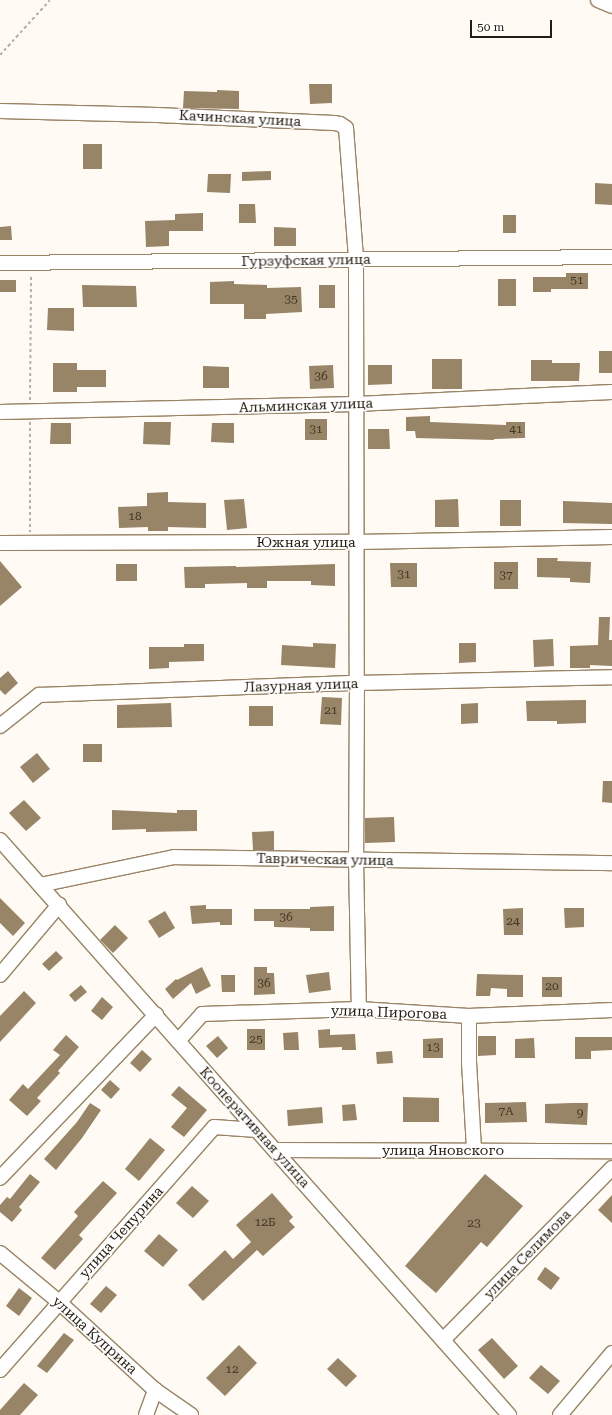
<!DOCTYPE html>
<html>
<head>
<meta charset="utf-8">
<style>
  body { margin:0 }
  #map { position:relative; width:612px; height:1415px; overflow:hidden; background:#fffaf4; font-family:"Roboto Serif",serif }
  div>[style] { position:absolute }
  .building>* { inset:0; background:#988466 }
  .path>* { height:2px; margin-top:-1px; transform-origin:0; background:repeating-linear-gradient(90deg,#b6b0a8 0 3px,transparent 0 6px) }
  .roads { filter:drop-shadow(1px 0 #998466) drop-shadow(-1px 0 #998466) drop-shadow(0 1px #998466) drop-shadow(0 -1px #998466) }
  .minor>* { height:14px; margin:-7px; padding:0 7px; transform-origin:7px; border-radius:7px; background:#fff }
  span { translate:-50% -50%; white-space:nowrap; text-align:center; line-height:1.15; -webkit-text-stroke:3px #fff; paint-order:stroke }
  .number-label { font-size:12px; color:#423726 }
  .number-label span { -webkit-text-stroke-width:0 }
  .street-label { font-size:14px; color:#251d11 }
  .scale { position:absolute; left:470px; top:20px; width:82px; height:18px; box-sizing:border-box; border:2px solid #251d11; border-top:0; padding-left:5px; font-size:12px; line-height:14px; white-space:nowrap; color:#251d11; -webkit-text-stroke:3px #fff; paint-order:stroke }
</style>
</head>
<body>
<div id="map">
  <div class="building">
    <div style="clip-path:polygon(309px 84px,332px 84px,332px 103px,310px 104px)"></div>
    <div style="clip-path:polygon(217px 90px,239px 91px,239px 109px,183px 108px,184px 91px,217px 92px)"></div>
    <div style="clip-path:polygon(83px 144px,102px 144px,102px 169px,83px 169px)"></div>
    <div style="clip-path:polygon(271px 171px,271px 180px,242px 181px,242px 172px)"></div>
    <div style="clip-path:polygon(208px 174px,231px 174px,230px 193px,207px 192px)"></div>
    <div style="clip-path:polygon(595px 183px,612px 184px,612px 205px,595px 204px)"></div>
    <div style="clip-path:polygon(239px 204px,255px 204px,256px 223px,239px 223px)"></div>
    <div style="clip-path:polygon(203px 213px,203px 231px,169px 231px,169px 246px,146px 247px,145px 221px,175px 220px,175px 214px)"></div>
    <div style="clip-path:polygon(503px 215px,516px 215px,516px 233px,503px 233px)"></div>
    <div style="clip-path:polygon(11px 226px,12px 240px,0 240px,0 227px)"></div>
    <div style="clip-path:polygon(274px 227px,296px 228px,296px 246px,274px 246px)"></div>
    <div style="clip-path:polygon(566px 273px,588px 273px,588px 289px,551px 289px,551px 292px,533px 292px,533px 277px,566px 277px)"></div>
    <div style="clip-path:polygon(498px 279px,516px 279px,516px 306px,498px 306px)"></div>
    <div style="clip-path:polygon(0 280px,16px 280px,16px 292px,0 292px)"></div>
    <div style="clip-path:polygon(234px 281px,234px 284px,267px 285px,267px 288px,301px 287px,302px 312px,266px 314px,266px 319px,244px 319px,244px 304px,210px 304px,210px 282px)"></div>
    <div style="clip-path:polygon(82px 285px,136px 286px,137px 307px,83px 307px)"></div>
    <div style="clip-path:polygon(319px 285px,335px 285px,335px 308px,319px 308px)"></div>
    <div style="clip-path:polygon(48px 308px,74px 308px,74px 331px,47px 330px)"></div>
    <div style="clip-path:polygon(599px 351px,612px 351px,612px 373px,599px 373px)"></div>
    <div style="clip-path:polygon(432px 359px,462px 359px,462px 389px,432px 389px)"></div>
    <div style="clip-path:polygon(531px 360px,552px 360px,552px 363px,580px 363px,579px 381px,531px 381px)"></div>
    <div style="clip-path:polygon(53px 363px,77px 363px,77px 370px,106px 370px,106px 387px,77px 387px,77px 392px,53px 392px)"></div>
    <div style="clip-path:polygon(333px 365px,334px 388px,310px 389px,309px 366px)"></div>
    <div style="clip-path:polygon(368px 365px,392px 365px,392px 384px,368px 385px)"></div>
    <div style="clip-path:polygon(203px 366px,229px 367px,229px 388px,203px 388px)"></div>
    <div style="clip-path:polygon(430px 416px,430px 422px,506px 425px,506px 422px,525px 422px,525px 438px,494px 439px,494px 440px,416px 438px,415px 431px,406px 431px,406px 417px)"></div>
    <div style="clip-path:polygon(305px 419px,327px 419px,327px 440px,305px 440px)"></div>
    <div style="clip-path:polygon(144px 422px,171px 422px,170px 445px,143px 444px)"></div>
    <div style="clip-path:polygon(51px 423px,71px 423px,71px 444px,50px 444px)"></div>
    <div style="clip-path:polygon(212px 423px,234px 423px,234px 443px,211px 442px)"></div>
    <div style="clip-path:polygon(368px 429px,389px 429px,390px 449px,368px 449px)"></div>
    <div style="clip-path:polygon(168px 492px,168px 502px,206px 503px,206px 528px,168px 527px,168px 531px,148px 531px,148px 527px,119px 528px,118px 507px,147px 506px,147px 493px)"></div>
    <div style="clip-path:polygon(244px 499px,247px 528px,227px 530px,224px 500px)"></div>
    <div style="clip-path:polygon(458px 499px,459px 527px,435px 527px,435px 500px)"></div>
    <div style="clip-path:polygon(500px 500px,521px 500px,521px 526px,500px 526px)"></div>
    <div style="clip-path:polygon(563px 501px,612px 503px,612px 524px,563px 523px)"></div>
    <div style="clip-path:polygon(537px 558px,558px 558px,557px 561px,591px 562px,590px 583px,570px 582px,570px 578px,537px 577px)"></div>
    <div style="clip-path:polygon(0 561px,22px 587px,0 606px)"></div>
    <div style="clip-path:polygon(494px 562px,518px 562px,518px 589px,494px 589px)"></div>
    <div style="clip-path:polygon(390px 563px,417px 563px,417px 587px,391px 587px)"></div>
    <div style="clip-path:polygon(116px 564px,137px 564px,137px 581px,116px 581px)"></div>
    <div style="clip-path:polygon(335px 564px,335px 586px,311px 585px,311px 581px,267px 581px,267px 588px,247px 588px,247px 583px,205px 584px,205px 588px,185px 588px,184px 567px,236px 566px,236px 567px)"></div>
    <div style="clip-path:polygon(599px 617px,610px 617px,609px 640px,612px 640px,612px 666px,590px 665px,590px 668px,570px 668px,570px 646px,598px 645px)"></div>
    <div style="clip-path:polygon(553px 639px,554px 666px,534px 667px,533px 640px)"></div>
    <div style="clip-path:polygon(313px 643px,336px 644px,335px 668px,281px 665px,282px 645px,313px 647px)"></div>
    <div style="clip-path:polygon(459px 643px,476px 643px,476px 662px,459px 663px)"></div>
    <div style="clip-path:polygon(184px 644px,204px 644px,204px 661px,169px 662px,169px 668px,149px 669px,149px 647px,184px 647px)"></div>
    <div style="clip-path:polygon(8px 671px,18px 683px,5px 695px,0 690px,0 678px)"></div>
    <div style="clip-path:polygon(322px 697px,342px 698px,341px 725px,320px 724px)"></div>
    <div style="clip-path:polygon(586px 700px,586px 723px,557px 724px,557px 721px,527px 721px,526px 701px)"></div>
    <div style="clip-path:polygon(171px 703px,172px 727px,117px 728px,117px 705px)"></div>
    <div style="clip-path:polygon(478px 703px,478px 723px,461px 724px,461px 704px)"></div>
    <div style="clip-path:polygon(249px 706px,273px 706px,273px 726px,249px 726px)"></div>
    <div style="clip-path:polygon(83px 744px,102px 744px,102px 762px,83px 762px)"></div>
    <div style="clip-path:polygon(37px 753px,50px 769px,33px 783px,20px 767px)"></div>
    <div style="clip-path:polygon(603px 781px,612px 781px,612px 803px,602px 802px)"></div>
    <div style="clip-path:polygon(24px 800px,41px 818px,26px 831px,9px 813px)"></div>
    <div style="clip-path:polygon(112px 810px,177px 813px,177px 810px,197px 810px,197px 831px,146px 832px,146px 829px,112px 830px)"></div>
    <div style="clip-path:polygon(394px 817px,395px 842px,365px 843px,365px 818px)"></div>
    <div style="clip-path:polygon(274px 831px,274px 850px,253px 850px,252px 832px)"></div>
    <div style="clip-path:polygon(0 898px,25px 923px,13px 936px,0 923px)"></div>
    <div style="clip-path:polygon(206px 905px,206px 909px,232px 909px,232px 925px,220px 925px,220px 922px,192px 924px,190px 906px)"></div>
    <div style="clip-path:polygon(334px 906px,334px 931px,310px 931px,310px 928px,274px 927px,274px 921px,254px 921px,254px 909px,310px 909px,310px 907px)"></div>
    <div style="clip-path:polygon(523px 908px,523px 935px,504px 935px,503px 909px)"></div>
    <div style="clip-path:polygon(564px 908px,584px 908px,584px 927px,565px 928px)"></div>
    <div style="clip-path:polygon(165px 911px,175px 928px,159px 938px,148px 921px)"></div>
    <div style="clip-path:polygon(115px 925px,128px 938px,113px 953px,100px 940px)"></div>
    <div style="clip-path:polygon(56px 951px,63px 958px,49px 971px,42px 964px)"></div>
    <div style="clip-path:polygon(202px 967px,211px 986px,196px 994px,191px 983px,173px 999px,165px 989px,176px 979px,177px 980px)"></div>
    <div style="clip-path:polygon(254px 967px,267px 967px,267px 973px,274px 973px,275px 994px,254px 995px)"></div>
    <div style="clip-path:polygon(329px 972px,331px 990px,309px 993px,306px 975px)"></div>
    <div style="clip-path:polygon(477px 974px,523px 975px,523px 997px,507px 997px,507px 989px,491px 988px,490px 996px,476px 996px)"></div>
    <div style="clip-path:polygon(221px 975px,235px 975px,235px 992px,222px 992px)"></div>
    <div style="clip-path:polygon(542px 977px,562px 977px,562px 997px,542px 997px)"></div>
    <div style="clip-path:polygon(81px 985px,87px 992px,75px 1002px,69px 995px)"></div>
    <div style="clip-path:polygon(24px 991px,36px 1003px,0 1042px,0 1016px)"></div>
    <div style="clip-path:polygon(102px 997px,113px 1007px,102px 1020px,91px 1011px)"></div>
    <div style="clip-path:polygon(247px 1029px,265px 1029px,265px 1050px,247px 1050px)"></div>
    <div style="clip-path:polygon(330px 1029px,330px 1035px,355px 1034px,356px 1050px,342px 1050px,342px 1047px,319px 1048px,318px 1030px)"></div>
    <div style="clip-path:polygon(298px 1032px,299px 1050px,284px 1050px,283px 1033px)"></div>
    <div style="clip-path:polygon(66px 1035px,79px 1047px,58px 1071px,60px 1073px,37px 1098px,41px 1101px,27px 1116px,9px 1100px,23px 1084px,28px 1089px,60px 1055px,53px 1050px)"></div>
    <div style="clip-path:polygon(218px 1036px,228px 1048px,217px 1058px,206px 1046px)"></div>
    <div style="clip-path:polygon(478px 1036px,496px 1036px,496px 1055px,478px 1056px)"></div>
    <div style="clip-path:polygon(575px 1037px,612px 1037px,612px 1050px,591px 1051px,591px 1059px,575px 1059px)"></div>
    <div style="clip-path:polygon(443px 1038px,443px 1058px,423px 1058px,423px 1039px)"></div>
    <div style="clip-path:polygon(534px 1038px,535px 1058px,515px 1058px,515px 1039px)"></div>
    <div style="clip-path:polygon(142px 1050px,152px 1059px,140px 1072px,130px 1063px)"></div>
    <div style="clip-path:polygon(392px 1051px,393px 1063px,377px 1064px,376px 1052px)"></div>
    <div style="clip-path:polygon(110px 1080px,120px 1089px,111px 1099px,101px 1090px)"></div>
    <div style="clip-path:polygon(179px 1086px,207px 1110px,184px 1137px,171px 1127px,187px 1108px,171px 1095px)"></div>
    <div style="clip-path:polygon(403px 1097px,439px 1098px,439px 1122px,403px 1122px)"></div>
    <div style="clip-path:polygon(526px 1102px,527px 1122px,485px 1123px,485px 1103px)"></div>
    <div style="clip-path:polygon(90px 1103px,101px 1110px,82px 1138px,56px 1170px,44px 1159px,77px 1122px)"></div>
    <div style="clip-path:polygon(572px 1103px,588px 1103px,587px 1125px,545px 1123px,545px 1104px)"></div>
    <div style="clip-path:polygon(355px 1104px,357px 1120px,343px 1121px,342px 1105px)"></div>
    <div style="clip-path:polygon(322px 1107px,323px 1123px,288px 1126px,287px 1110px)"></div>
    <div style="clip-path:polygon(150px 1138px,165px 1150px,139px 1181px,125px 1169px)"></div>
    <div style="clip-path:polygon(30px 1174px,40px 1182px,19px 1207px,22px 1210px,12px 1222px,0 1212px,0 1205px,7px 1197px,10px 1199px)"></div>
    <div style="clip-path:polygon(485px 1174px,523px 1206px,487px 1247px,481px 1242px,436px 1293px,405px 1266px)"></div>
    <div style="clip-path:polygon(103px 1181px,117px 1193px,79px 1235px,83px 1239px,55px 1270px,41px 1258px,78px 1216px,74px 1212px)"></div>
    <div style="clip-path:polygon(192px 1186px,209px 1201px,193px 1218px,176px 1203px)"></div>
    <div style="clip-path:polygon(272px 1193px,293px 1217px,289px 1221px,295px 1227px,263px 1256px,257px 1250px,203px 1301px,188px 1285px,225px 1250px,233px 1259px,251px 1242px,236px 1225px)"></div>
    <div style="clip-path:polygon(612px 1195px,612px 1223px,598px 1210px)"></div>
    <div style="clip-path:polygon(159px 1234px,178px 1250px,163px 1267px,144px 1251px)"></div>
    <div style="clip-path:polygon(545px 1267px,560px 1278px,551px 1290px,537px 1279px)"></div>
    <div style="clip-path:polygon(106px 1286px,117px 1295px,101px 1313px,90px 1304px)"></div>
    <div style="clip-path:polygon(19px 1288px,32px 1298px,19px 1316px,6px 1306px)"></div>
    <div style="clip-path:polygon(64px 1333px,74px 1340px,47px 1373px,37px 1366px)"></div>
    <div style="clip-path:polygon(492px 1338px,518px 1366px,504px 1379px,478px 1350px)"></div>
    <div style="clip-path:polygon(239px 1345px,257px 1363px,225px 1396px,206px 1378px)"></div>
    <div style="clip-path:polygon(338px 1358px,357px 1376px,346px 1387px,327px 1369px)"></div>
    <div style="clip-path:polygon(541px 1365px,560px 1381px,548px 1394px,529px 1378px)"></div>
    <div style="clip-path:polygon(24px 1383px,38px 1395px,20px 1415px,0 1415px,0 1410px)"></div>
  </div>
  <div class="path">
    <div style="left:0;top:55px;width:74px;rotate:-47.7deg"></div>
    <div style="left:30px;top:400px;width:126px;rotate:-89.5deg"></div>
    <div style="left:30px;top:422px;width:110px;rotate:90deg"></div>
  </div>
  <div class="roads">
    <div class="minor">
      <div style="left:598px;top:0;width:15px;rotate:23deg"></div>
      <div style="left:0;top:111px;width:157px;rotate:1.5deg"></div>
      <div style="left:157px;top:115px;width:177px;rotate:2.6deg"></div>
      <div style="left:334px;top:123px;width:6px;rotate:9deg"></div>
      <div style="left:340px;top:124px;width:7px;rotate:34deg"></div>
      <div style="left:346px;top:128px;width:131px;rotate:85.6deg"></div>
      <div style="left:356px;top:259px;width:424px;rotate:89.9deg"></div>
      <div style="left:357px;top:683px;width:176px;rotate:90.3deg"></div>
      <div style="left:356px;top:859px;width:150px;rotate:88.9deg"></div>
      <div style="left:0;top:263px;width:612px;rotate:-0.56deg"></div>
      <div style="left:0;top:412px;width:356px;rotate:-1.3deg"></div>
      <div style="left:356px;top:404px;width:256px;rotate:-2.7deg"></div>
      <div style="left:0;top:543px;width:356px;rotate:-0.2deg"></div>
      <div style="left:356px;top:542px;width:256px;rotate:-1.1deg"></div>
      <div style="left:0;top:726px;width:50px;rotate:-38.5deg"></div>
      <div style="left:39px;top:695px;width:318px;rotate:-2.2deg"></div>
      <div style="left:357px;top:683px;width:255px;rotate:-1.3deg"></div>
      <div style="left:0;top:840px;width:768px;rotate:48.48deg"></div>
      <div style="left:40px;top:885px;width:137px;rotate:-11.8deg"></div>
      <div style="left:174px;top:857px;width:438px;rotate:0.8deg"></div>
      <div style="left:0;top:975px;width:92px;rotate:-49.9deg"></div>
      <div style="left:469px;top:1016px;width:46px;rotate:90deg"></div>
      <div style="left:469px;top:1062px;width:88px;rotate:86.7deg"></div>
      <div style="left:178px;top:1041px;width:36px;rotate:-48deg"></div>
      <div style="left:202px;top:1014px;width:157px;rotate:-1.8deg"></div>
      <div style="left:359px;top:1009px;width:110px;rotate:3.6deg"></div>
      <div style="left:469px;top:1016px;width:143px;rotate:-2.4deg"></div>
      <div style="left:275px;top:1150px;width:337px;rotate:0.2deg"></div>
      <div style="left:0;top:1178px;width:226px;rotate:-46.3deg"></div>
      <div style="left:0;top:1253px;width:77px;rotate:39.7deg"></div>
      <div style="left:59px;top:1302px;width:130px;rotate:42.5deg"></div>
      <div style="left:155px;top:1390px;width:44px;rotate:34.8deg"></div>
      <div style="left:443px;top:1340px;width:241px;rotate:-45.5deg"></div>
      <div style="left:0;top:1370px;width:324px;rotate:-48.6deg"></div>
      <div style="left:214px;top:1127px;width:43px;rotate:4deg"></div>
      <div style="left:146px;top:1415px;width:27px;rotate:-70deg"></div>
      <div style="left:560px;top:1415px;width:81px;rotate:-50deg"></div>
    </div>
  </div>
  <div class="number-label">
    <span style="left:577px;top:281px">51</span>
    <span style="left:291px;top:300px">35</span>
    <span style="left:321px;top:377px">36</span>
    <span style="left:316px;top:430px">31</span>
    <span style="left:516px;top:430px">41</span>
    <span style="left:135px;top:517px">18</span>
    <span style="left:404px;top:575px">31</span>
    <span style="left:506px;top:576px">37</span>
    <span style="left:331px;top:711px">21</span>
    <span style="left:286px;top:918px">36</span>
    <span style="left:513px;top:922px">24</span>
    <span style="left:264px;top:984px">36</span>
    <span style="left:552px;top:987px">20</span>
    <span style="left:256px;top:1040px">25</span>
    <span style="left:433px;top:1048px">13</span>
    <span style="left:506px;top:1112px">7А</span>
    <span style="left:580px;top:1114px">9</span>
    <span style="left:265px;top:1223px">12Б</span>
    <span style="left:474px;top:1224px">23</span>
    <span style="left:232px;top:1370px">12</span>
  </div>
  <div class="street-label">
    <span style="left:240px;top:118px;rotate:3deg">Качинская улица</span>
    <span style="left:306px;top:260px;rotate:-1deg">Гурзуфская улица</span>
    <span style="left:306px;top:405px;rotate:-2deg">Альминская улица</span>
    <span style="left:306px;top:542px">Южная улица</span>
    <span style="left:301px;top:685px;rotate:-2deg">Лазурная улица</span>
    <span style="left:325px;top:859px;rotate:1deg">Таврическая улица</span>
    <span style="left:389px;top:1012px;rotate:2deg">улица Пирогова</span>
    <span style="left:255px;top:1127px;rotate:48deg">Кооперативная улица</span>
    <span style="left:443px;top:1150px">улица Яновского</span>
    <span style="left:121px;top:1232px;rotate:-48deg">улица Чепурина</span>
    <span style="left:527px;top:1254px;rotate:-46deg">улица Селимова</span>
    <span style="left:95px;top:1335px;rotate:42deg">улица Куприна</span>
  </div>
  <div class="scale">50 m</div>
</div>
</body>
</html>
